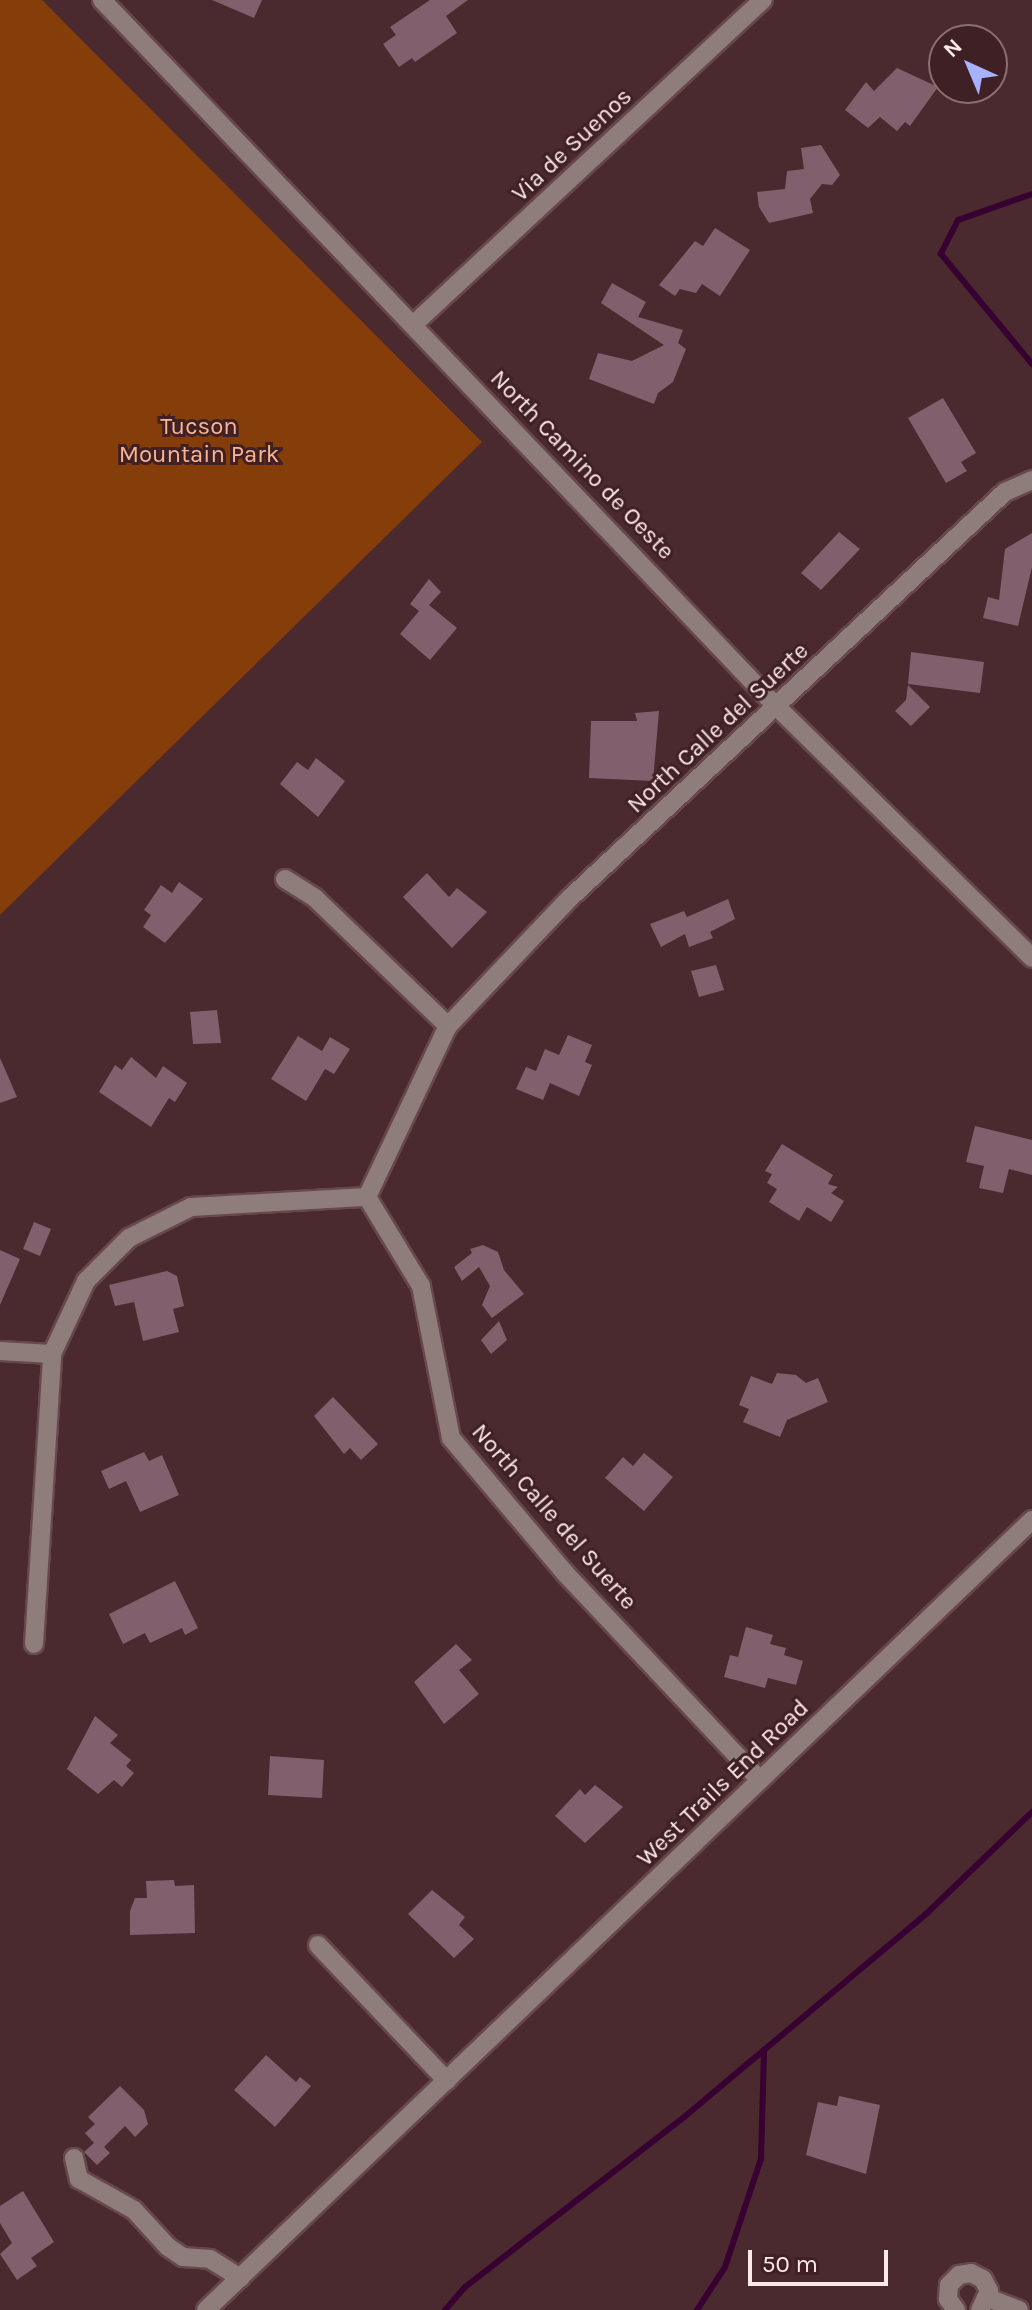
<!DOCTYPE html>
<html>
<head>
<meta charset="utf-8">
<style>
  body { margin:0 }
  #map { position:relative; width:1032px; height:2310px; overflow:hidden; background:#4a2a2e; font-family:Karla,sans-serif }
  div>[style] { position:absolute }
  .green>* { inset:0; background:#853d0a }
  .stream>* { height:6px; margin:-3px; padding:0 3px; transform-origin:3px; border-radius:3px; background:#370131 }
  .building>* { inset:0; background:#815f6d }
  .roads { filter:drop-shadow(2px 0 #67484c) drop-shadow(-2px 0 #67484c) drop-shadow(0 2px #67484c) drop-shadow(0 -2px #67484c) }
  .minor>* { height:18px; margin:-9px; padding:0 9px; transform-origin:9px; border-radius:9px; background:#8e7d7a }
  span { translate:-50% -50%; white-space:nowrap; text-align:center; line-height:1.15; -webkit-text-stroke:6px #3f2024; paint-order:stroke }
  .street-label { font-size:24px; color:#fee8ea }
  .park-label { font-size:24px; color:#fbb691 }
  .north { position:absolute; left:928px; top:24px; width:80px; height:80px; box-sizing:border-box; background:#3f2024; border:2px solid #8b7073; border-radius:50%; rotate:316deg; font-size:22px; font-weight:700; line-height:32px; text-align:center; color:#fee8ea }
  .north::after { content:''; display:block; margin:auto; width:28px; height:36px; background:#a7b1fc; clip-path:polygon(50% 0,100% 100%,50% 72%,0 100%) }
  .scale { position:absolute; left:748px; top:2250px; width:140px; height:36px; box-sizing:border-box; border:4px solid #fee8ea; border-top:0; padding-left:10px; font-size:24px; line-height:28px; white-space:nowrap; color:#fee8ea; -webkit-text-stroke:6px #3f2024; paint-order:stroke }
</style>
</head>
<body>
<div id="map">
  <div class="green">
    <div style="clip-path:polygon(0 0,42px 0,482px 442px,0 915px)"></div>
  </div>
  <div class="stream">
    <div style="left:1032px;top:194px;width:78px;rotate:160.6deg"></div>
    <div style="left:958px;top:220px;width:38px;rotate:117deg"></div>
    <div style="left:941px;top:254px;width:143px;rotate:50.4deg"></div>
    <div style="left:445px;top:2310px;width:30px;rotate:-49deg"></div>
    <div style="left:465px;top:2287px;width:276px;rotate:-37.8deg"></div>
    <div style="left:683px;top:2118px;width:316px;rotate:-40deg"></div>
    <div style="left:925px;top:1915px;width:149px;rotate:-43.9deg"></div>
    <div style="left:697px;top:2310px;width:51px;rotate:-56.9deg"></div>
    <div style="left:725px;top:2267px;width:114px;rotate:-71.6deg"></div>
    <div style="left:761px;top:2159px;width:109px;rotate:-88.4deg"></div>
  </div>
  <div class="building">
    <div style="clip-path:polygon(212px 0,262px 0,254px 18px)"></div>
    <div style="clip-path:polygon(430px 0,468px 0,446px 16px,457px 33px,415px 62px,412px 58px,399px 67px,383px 44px,396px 35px,390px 27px)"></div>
    <div style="clip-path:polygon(897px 68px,938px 87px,910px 126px,905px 122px,897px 131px,880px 117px,868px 128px,845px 110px,866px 82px,874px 91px)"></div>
    <div style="clip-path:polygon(821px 145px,840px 175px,832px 185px,822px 184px,810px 199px,813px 213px,769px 223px,759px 207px,757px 192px,785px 189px,787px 171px,804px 169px,801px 148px)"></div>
    <div style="clip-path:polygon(715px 228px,750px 250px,720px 296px,702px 284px,696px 293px,680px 289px,675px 296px,659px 285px,695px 241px,703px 246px)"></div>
    <div style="clip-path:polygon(612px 283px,646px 302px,638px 317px,683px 330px,678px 343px,686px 349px,673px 382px,658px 393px,654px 404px,589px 379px,598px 353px,632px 361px,664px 345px,601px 303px)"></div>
    <div style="clip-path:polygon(943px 398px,976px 453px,961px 462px,967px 471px,946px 483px,908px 418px)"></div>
    <div style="clip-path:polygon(839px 532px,860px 549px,821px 590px,801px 573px)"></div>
    <div style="clip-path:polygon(1032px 533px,1032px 567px,1018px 626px,983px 618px,988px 597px,999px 600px,1005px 549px)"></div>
    <div style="clip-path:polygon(429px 579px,441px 592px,429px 605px,457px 628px,430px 660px,400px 634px,419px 611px,410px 604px)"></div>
    <div style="clip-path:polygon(911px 652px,984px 662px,980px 693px,908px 684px)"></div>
    <div style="clip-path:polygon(908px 685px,930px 707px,911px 726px,895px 711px,906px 700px)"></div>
    <div style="clip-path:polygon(659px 711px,653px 781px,589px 778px,591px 721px,637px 721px,635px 713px)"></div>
    <div style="clip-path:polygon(316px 758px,345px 781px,318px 817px,280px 784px,297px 762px,308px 770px)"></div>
    <div style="clip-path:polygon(427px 873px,449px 897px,457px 888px,487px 912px,452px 948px,403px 897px)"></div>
    <div style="clip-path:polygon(179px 882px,203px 899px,165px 943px,143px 927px,151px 915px,144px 910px,161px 885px,172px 893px)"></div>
    <div style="clip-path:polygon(728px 899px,735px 919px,710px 932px,713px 938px,689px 947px,685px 934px,661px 947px,650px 924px,684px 911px,687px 917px)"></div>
    <div style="clip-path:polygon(716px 965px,724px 990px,699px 997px,691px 971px)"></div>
    <div style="clip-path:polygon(217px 1010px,221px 1043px,193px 1044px,190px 1012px)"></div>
    <div style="clip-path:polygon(568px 1035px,592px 1045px,585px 1062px,592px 1065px,579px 1096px,550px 1083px,543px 1100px,516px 1089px,526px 1067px,536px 1071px,545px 1049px,559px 1055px)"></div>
    <div style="clip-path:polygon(298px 1036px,322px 1051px,330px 1037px,350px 1049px,334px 1074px,325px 1069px,306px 1101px,271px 1079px)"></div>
    <div style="clip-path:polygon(131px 1057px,156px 1078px,163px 1066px,187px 1083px,175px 1102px,169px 1098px,151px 1127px,99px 1092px,115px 1065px,122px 1070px)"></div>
    <div style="clip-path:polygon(0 1058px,17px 1097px,0 1103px)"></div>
    <div style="clip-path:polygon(975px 1126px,1032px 1140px,1032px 1175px,1009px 1169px,1003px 1193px,979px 1188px,984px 1166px,966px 1162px)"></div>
    <div style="clip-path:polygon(782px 1144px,833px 1175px,828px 1184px,838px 1187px,831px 1193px,844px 1201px,831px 1222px,807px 1207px,799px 1221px,769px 1202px,777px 1189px,767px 1183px,772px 1174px,765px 1171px)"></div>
    <div style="clip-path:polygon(34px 1222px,51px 1229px,40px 1256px,23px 1249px)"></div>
    <div style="clip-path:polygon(483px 1245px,498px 1252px,504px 1270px,524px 1294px,492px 1318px,482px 1305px,490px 1286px,479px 1267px,462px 1281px,454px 1267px,472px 1253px,470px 1249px)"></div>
    <div style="clip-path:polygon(0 1250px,20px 1259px,0 1305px)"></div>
    <div style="clip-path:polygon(167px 1271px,177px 1276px,184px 1306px,173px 1309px,179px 1332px,143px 1341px,134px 1302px,115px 1306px,109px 1285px)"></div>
    <div style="clip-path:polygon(499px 1321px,507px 1340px,491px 1354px,481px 1340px)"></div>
    <div style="clip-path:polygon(777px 1373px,796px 1375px,806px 1383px,818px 1378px,828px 1402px,787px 1420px,780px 1437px,743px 1422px,749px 1409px,739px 1405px,751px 1376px,772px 1384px)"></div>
    <div style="clip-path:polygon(333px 1397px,378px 1444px,361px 1460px,350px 1448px,344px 1454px,314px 1416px)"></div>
    <div style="clip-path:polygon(144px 1452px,149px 1461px,162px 1455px,179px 1495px,140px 1512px,126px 1481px,109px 1489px,101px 1471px)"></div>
    <div style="clip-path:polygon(644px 1453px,673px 1477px,644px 1511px,605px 1478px,623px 1457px,633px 1466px)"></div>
    <div style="clip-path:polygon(175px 1581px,198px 1628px,185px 1635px,182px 1628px,150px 1643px,145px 1633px,123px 1644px,109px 1614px)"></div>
    <div style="clip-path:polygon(746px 1627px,773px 1635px,770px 1644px,786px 1648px,784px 1655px,803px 1661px,796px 1685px,768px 1678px,765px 1688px,724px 1677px,730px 1655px,738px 1657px)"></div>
    <div style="clip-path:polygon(456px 1644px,472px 1660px,459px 1670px,479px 1694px,444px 1724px,414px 1682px)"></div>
    <div style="clip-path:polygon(95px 1716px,118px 1735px,110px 1743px,131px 1760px,126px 1766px,134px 1773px,122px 1787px,114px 1780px,98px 1794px,67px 1769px)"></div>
    <div style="clip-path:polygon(270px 1756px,324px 1760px,322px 1798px,268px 1795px)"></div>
    <div style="clip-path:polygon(595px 1785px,623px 1807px,585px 1843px,555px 1816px,580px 1789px,585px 1795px)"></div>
    <div style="clip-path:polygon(174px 1880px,175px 1886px,194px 1885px,195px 1933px,130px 1935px,130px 1911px,135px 1898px,147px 1898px,146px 1881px)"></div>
    <div style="clip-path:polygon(432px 1890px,465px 1917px,459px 1925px,474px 1939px,454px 1958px,408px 1914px)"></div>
    <div style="clip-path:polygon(266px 2055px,296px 2082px,300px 2077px,311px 2086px,275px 2127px,234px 2090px)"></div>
    <div style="clip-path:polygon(120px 2086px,144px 2110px,148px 2124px,135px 2137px,125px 2126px,104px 2147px,110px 2153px,97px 2165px,84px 2152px,94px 2143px,85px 2133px,95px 2124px,88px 2117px)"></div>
    <div style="clip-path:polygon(839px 2096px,880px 2105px,866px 2174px,806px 2155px,818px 2102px,837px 2106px)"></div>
    <div style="clip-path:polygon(23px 2191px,54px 2242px,31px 2258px,37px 2266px,17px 2280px,0 2254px,12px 2243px,0 2223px,0 2206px)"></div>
  </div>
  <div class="roads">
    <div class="minor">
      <div style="left:102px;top:0;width:977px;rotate:46.33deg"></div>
      <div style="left:777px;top:707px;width:358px;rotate:44.5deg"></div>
      <div style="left:414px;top:324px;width:476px;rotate:-42.9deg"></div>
      <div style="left:285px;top:879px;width:36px;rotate:32deg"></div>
      <div style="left:315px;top:898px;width:185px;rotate:43.9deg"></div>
      <div style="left:0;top:1351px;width:52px;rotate:3.3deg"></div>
      <div style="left:52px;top:1354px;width:81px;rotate:-65deg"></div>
      <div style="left:86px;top:1281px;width:61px;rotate:-45deg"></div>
      <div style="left:129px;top:1238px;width:69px;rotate:-26.6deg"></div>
      <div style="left:191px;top:1207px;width:176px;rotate:-3.3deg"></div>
      <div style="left:34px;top:1644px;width:291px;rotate:-86.4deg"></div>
      <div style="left:760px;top:1780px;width:284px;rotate:-133.3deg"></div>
      <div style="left:565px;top:1573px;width:177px;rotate:-130.2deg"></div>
      <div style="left:451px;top:1438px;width:155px;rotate:-101.2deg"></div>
      <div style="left:421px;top:1286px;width:104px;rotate:-121.2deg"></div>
      <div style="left:367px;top:1197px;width:189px;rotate:-64.7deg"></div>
      <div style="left:448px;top:1026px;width:177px;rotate:-46.4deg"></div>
      <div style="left:570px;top:898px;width:595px;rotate:-43.03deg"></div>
      <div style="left:1005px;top:492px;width:30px;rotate:-24deg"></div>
      <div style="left:318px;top:1945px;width:187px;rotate:46.5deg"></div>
      <div style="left:74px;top:2158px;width:22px;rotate:77deg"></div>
      <div style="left:79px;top:2179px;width:63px;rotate:29.4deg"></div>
      <div style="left:134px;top:2210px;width:50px;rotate:47.4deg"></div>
      <div style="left:168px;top:2247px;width:18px;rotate:34deg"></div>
      <div style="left:183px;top:2257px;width:27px;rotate:4deg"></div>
      <div style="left:210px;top:2259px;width:36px;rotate:32deg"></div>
      <div style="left:988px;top:2298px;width:33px;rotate:21deg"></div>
      <div style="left:206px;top:2310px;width:1143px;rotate:-43.72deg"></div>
      <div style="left:956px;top:2310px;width:14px;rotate:-126deg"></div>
      <div style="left:948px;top:2299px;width:14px;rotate:-86deg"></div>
      <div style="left:949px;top:2285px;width:14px;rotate:-45deg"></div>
      <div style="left:959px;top:2275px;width:12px;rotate:-9deg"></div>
      <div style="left:971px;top:2273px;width:13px;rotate:27deg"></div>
      <div style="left:983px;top:2279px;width:13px;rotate:63deg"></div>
      <div style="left:989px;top:2291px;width:21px;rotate:115deg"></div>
    </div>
  </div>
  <div class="street-label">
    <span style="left:572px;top:145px;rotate:-43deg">Via de Suenos</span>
    <span style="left:582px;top:465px;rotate:46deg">North Camino de Oeste</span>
    <span style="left:718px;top:728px;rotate:-43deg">North Calle del Suerte</span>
    <span style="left:554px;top:1517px;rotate:49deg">North Calle del Suerte</span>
    <span style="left:723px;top:1783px;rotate:-44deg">West Trails End Road</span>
  </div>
  <div class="park-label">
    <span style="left:199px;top:441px">Tucson<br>Mountain Park</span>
  </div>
  <div class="north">N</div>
  <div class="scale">50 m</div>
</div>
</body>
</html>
